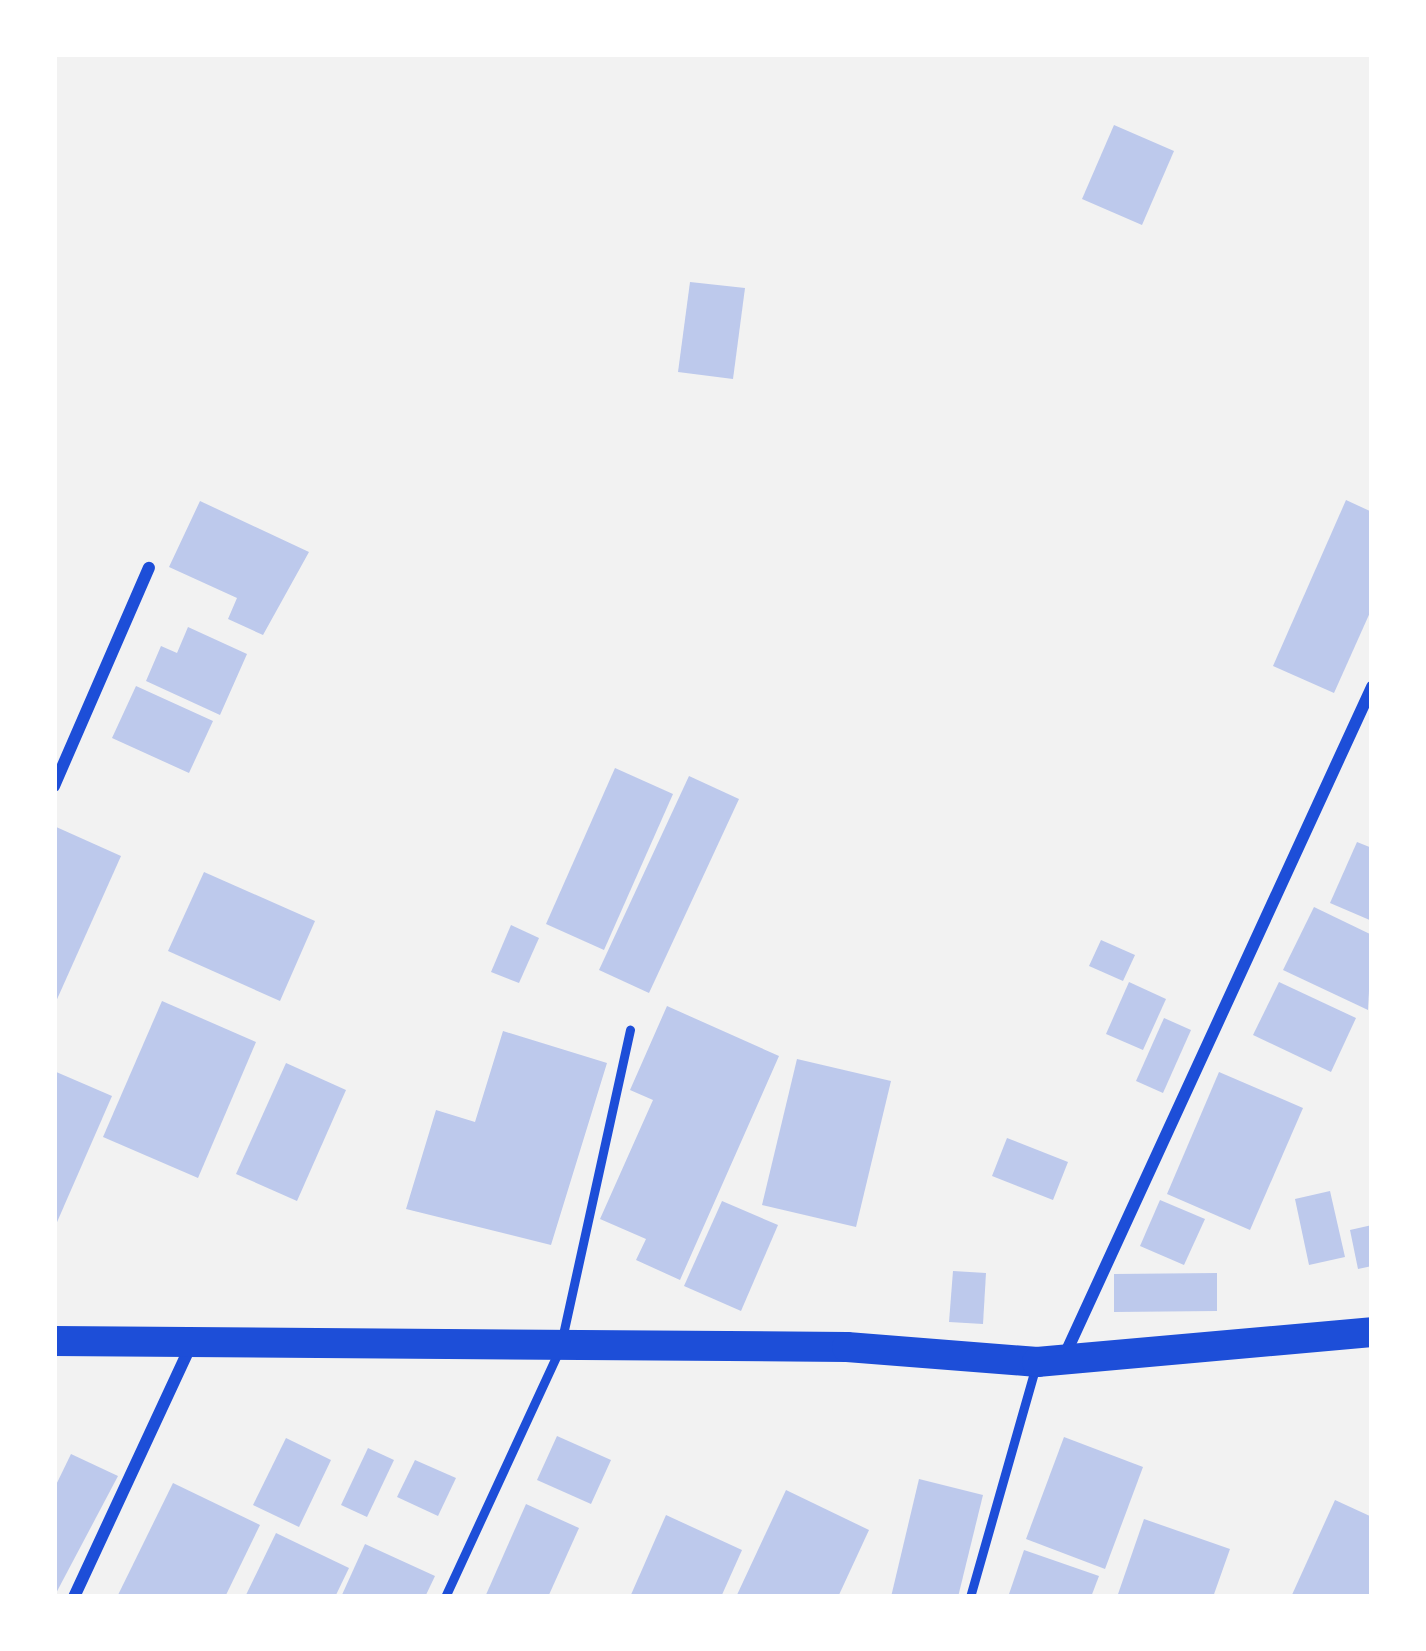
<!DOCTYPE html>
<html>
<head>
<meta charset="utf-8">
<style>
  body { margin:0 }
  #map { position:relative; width:1426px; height:1651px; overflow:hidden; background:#f2f2f2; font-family:"Alegreya Sans",sans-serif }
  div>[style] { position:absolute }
  .building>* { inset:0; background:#bdc9ec }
  .service>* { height:9px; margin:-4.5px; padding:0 4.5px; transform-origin:4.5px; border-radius:4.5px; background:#1d4ed8 }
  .minor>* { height:12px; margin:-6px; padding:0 6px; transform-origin:6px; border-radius:6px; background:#1d4ed8 }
  .primary>* { height:30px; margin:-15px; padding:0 15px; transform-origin:15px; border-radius:15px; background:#1d4ed8 }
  span { translate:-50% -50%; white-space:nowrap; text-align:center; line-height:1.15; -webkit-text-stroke:12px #fff; paint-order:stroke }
  .frame { position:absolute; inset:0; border:57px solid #fff; pointer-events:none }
</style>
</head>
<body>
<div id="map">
  <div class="building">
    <div style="clip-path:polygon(1114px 125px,1174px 151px,1142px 225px,1082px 199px)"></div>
    <div style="clip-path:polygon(690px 282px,745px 288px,733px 379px,678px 372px)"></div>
    <div style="clip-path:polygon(1346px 500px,1372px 512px,1372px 608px,1334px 693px,1273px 666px)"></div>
    <div style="clip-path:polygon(200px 501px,309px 552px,263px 635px,228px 619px,237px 598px,169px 567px)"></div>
    <div style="clip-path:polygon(188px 627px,247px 654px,220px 715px,146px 681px,161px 646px,177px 653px)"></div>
    <div style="clip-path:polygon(136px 686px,213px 721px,189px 773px,112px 738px)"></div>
    <div style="clip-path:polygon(615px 768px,673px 794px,604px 950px,546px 924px)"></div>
    <div style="clip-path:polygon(689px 776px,739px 799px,649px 993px,599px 970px)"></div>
    <div style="clip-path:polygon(54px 826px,121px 856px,54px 1006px)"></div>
    <div style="clip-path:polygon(1357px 842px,1372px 848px,1372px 921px,1330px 903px)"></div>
    <div style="clip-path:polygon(204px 872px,315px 921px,280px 1001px,168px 951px)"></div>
    <div style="clip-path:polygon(1314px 907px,1372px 935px,1368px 1010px,1283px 970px)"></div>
    <div style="clip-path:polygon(511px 925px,539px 938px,519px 983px,491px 972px)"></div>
    <div style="clip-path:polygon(1101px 940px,1135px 955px,1123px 981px,1089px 966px)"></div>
    <div style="clip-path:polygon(1129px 982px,1166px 999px,1143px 1050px,1106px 1034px)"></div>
    <div style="clip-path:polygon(1279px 982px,1356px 1018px,1331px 1072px,1253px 1035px)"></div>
    <div style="clip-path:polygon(162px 1001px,256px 1042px,198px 1178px,103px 1137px)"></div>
    <div style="clip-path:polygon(667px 1006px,779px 1056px,680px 1280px,636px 1260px,646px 1239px,600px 1219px,653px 1100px,630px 1090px)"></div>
    <div style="clip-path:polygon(1164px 1018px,1191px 1030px,1163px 1093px,1136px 1081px)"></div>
    <div style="clip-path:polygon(503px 1031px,607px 1063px,551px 1245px,406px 1209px,436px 1110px,475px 1122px)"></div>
    <div style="clip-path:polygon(797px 1059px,891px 1081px,856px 1227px,762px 1205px)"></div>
    <div style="clip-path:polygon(286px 1063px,346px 1090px,297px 1201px,236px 1174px)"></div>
    <div style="clip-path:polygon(54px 1071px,112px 1096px,54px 1229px)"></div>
    <div style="clip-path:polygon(1219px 1072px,1303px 1108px,1250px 1230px,1167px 1194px)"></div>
    <div style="clip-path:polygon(1007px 1138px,1068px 1162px,1053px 1200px,992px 1176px)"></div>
    <div style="clip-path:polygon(1330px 1191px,1345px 1257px,1309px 1265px,1295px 1199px)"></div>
    <div style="clip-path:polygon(1160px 1200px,1205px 1219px,1184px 1265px,1140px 1246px)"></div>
    <div style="clip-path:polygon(722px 1201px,778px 1225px,741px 1311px,684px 1286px)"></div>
    <div style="clip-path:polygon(1372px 1225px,1372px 1266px,1358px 1269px,1350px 1230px)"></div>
    <div style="clip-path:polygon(953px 1271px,986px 1273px,983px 1324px,949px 1322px)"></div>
    <div style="clip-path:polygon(1217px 1273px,1217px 1311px,1114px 1312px,1114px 1274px)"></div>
    <div style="clip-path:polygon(557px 1436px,611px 1460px,591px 1504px,537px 1480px)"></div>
    <div style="clip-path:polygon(1064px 1437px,1143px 1467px,1105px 1569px,1026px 1539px)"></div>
    <div style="clip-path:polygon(286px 1438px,331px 1460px,299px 1527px,253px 1505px)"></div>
    <div style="clip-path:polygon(368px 1448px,394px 1460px,367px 1517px,341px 1505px)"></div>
    <div style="clip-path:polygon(71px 1454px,118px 1476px,54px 1597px,54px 1489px)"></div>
    <div style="clip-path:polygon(415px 1460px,456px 1478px,438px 1516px,397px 1497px)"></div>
    <div style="clip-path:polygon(919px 1479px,983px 1495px,958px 1597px,891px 1597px)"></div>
    <div style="clip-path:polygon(173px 1483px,260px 1525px,225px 1597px,117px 1597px)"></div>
    <div style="clip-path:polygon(786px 1490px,869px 1530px,838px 1597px,736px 1597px)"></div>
    <div style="clip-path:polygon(1335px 1500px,1372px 1517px,1372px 1597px,1291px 1597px)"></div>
    <div style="clip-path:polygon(526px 1504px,579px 1528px,548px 1597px,485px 1597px)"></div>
    <div style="clip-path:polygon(666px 1515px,742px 1550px,721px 1597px,630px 1597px)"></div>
    <div style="clip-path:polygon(1144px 1519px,1230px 1549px,1213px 1597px,1117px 1597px)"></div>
    <div style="clip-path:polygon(276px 1533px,349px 1568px,335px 1597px,245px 1597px)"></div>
    <div style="clip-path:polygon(365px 1544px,435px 1576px,425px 1597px,341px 1597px)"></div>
    <div style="clip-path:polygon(1024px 1550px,1099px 1576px,1091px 1597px,1008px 1597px)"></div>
  </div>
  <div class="service">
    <div style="left:445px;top:1597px;width:274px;rotate:-65.2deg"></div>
    <div style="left:560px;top:1348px;width:326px;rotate:-77.6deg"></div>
    <div style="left:970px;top:1597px;width:240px;rotate:-74.1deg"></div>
  </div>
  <div class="minor">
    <div style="left:54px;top:786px;width:238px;rotate:-66.5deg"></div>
    <div style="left:1063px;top:1359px;width:740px;rotate:-65.31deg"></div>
    <div style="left:74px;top:1597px;width:276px;rotate:-65.1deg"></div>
  </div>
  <div class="primary">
    <div style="left:54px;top:1341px;width:793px;rotate:0.43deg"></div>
    <div style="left:847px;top:1347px;width:191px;rotate:4.5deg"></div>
    <div style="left:1037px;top:1362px;width:336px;rotate:-5.1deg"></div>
  </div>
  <div class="frame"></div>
</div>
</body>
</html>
